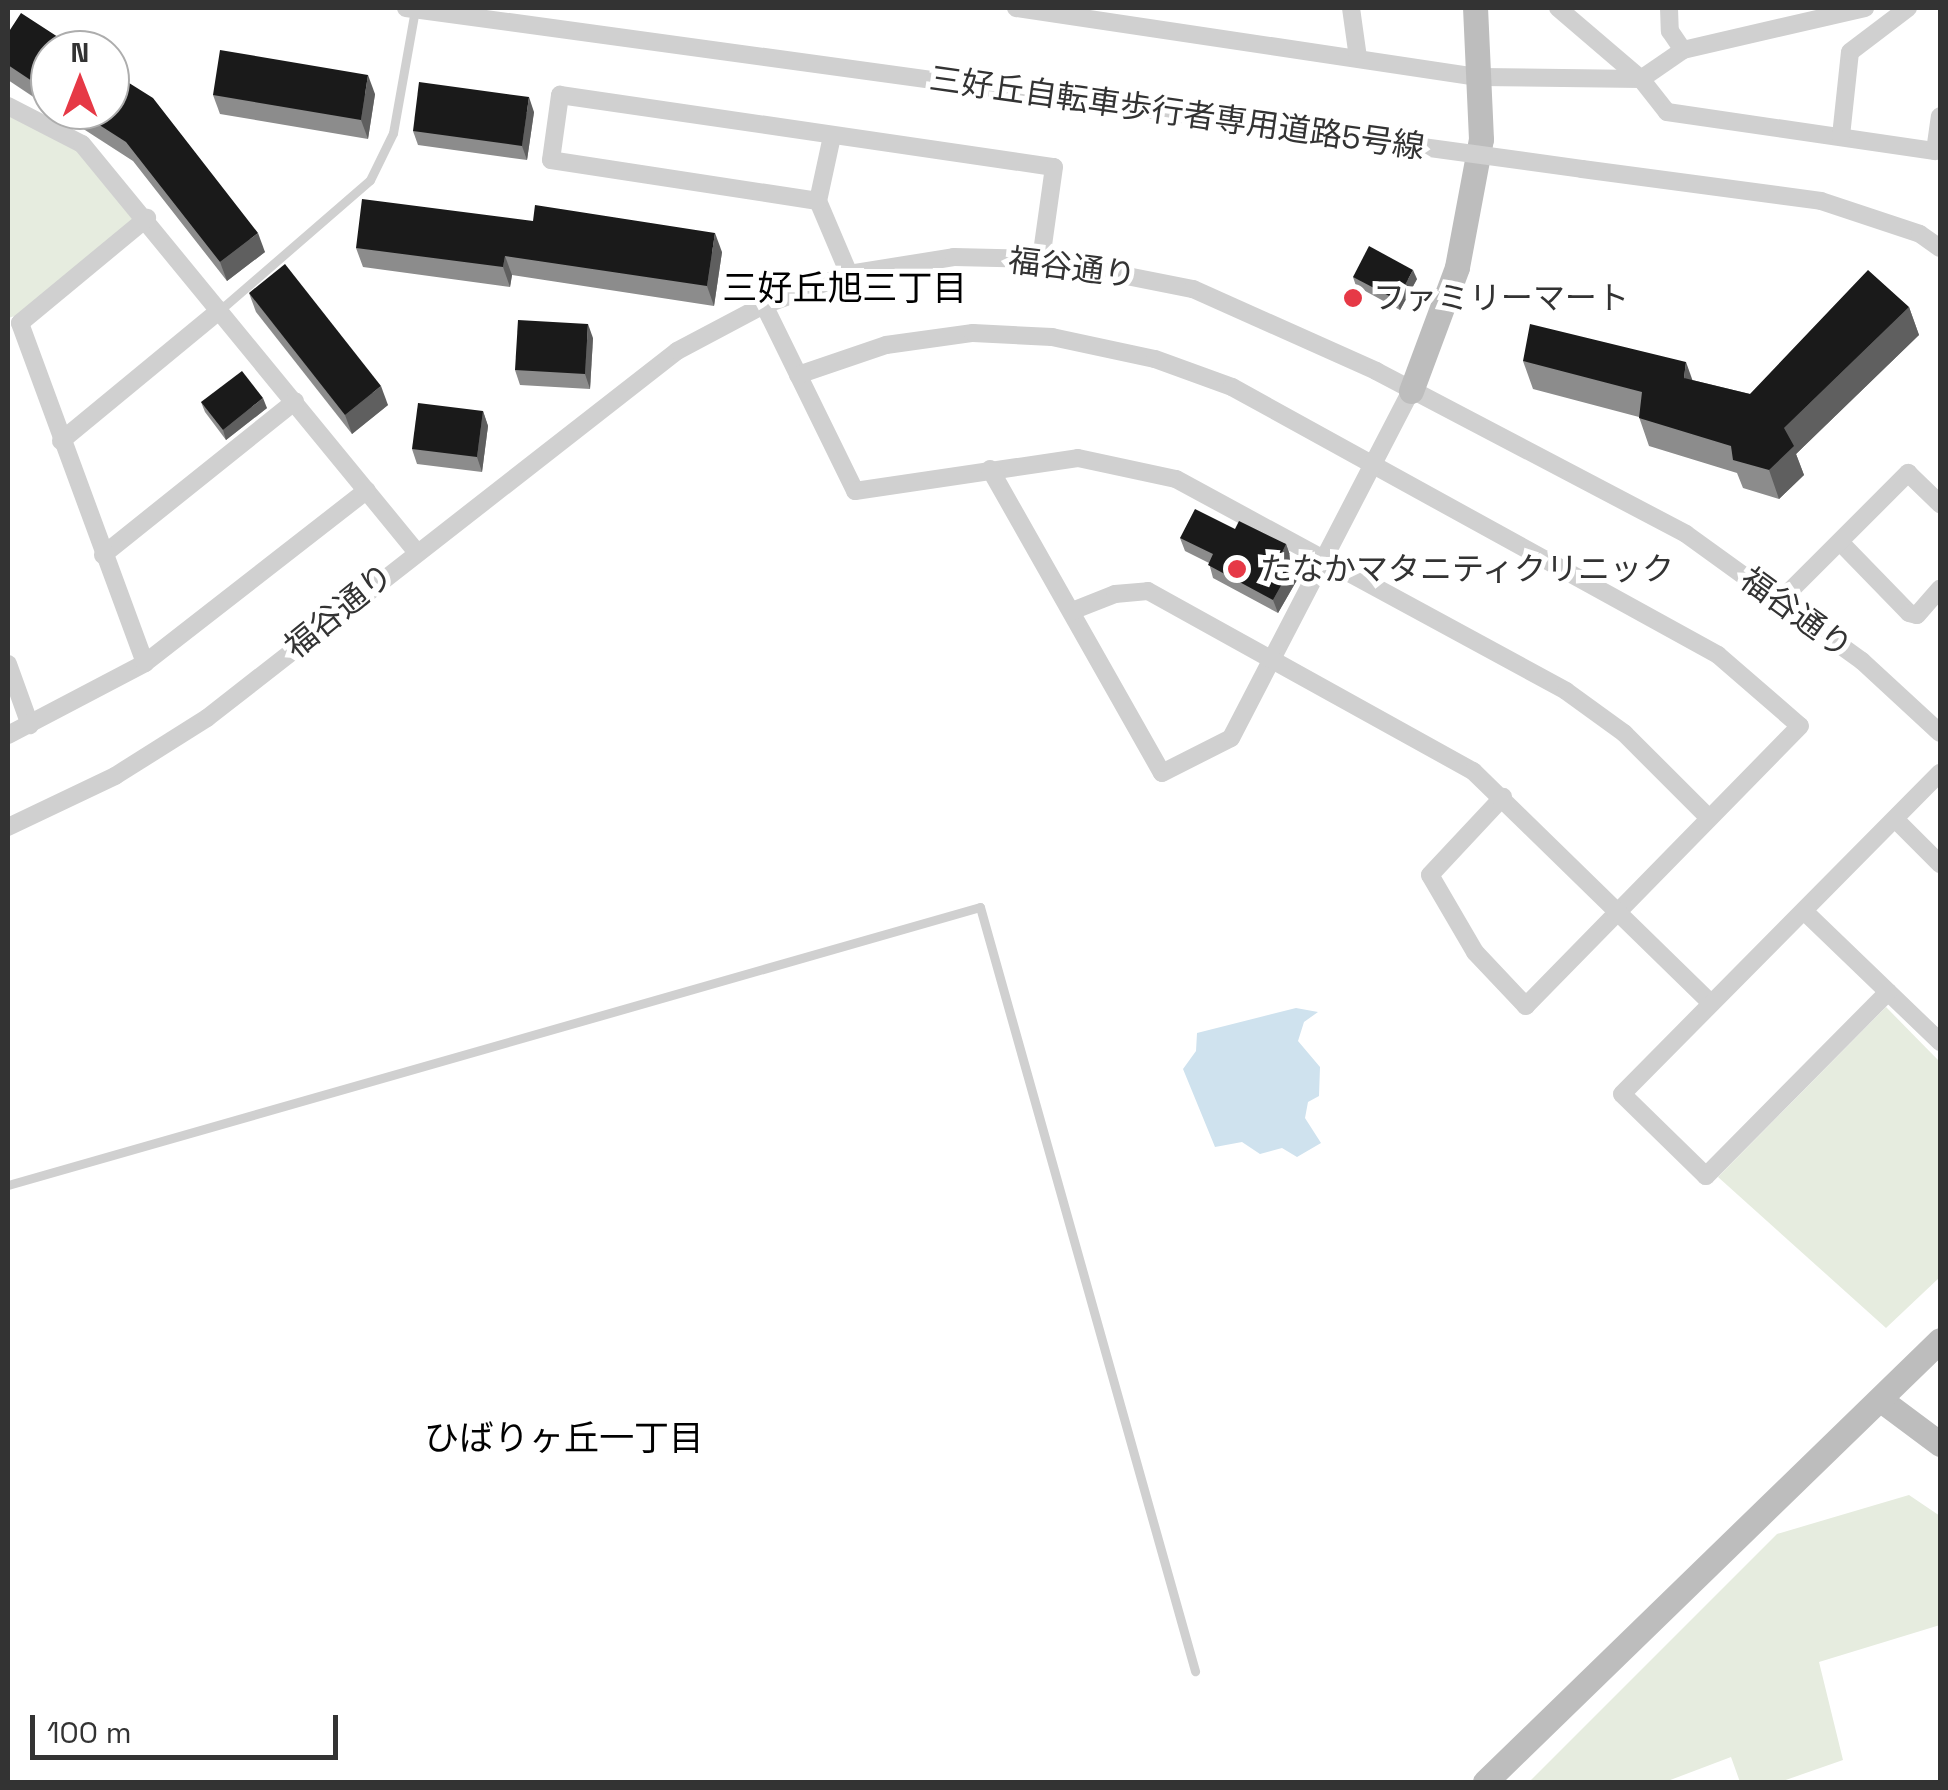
<!DOCTYPE html>
<html>
<head>
<meta charset="utf-8">
<style>
  body { margin:0 }
  #map { position:relative; width:1948px; height:1790px; overflow:hidden; background:#fff; font-family:"Space Grotesk","Noto Sans JP",sans-serif }
  div>[style] { position:absolute }
  .green>* { inset:0; background:#e6ecdf }
  .water>* { inset:0; background:#cfe2ee }
  .lane>* { height:9px; margin:-4.5px; padding:0 4.5px; transform-origin:4.5px; border-radius:4.5px; background:#d0d0d0 }
  .street>* { height:18px; margin:-9px; padding:0 9px; transform-origin:9px; border-radius:9px; background:#d0d0d0 }
  .secondary>* { height:25px; margin:-12.5px; padding:0 12.5px; transform-origin:12.5px; border-radius:12.5px; background:#bdbdbd }
  .street-bridge>* { height:18px; margin:-9px; padding:0 9px; transform-origin:9px; border-radius:9px; background:#d0d0d0 }
  .wall>* { inset:0; background:#8c8c8c }
  .shaded-wall>* { inset:0; background:#5f5f5f }
  .building>* { inset:0; background:#1a1a1a }
  .dots>* { width:28px; height:28px; translate:-50% -50%; box-sizing:border-box; border:5px solid #fff; border-radius:50% }
  span { translate:-50% -50%; white-space:nowrap; text-align:center; line-height:1.15; -webkit-text-stroke:10px #fff; paint-order:stroke }
  .street-label { font-size:32px; color:#333 }
  .poi-label { font-size:32px; color:#333 }
  .left { translate:0 -50%; text-align:left }
  .neighbourhood-label { font-size:35px; color:#000 }
  .frame { position:absolute; inset:0; border:10px solid #333; pointer-events:none }
  .north { position:absolute; left:30px; top:30px; width:100px; height:100px; box-sizing:border-box; background:#fff; border:2px solid #adadad; border-radius:50%; rotate:0deg; font-size:28px; font-weight:700; line-height:40px; text-align:center; color:#333 }
  .north::after { content:''; display:block; margin:auto; width:35px; height:45px; background:#e63946; clip-path:polygon(50% 0,100% 100%,50% 72%,0 100%) }
  .scale { position:absolute; left:30px; top:1715px; width:308px; height:45px; box-sizing:border-box; border:5px solid #333; border-top:0; padding-left:12px; font-size:30px; line-height:35px; white-space:nowrap; color:#333; -webkit-text-stroke:8px #fff; paint-order:stroke }
</style>
</head>
<body>
<div id="map">
  <div class="green">
    <div style="clip-path:polygon(8px 115px,76px 143px,146px 211px,22px 314px,8px 318px)"></div>
    <div style="clip-path:polygon(1886px 1007px,1940px 1062px,1940px 1277px,1886px 1328px,1718px 1177px)"></div>
    <div style="clip-path:polygon(1909px 1495px,1940px 1516px,1940px 1625px,1819px 1662px,1843px 1760px,1780px 1782px,1740px 1782px,1731px 1757px,1665px 1782px,1529px 1782px,1777px 1534px)"></div>
  </div>
  <div class="water">
    <div style="clip-path:polygon(1296px 1008px,1318px 1012px,1304px 1022px,1298px 1041px,1320px 1067px,1319px 1096px,1308px 1102px,1305px 1118px,1321px 1143px,1297px 1157px,1282px 1148px,1260px 1154px,1242px 1142px,1215px 1147px,1183px 1069px,1196px 1051px,1197px 1033px)"></div>
  </div>
  <div class="lane">
    <div style="left:220px;top:310px;width:198px;rotate:-40.9deg"></div>
    <div style="left:370px;top:180px;width:52px;rotate:-63.9deg"></div>
    <div style="left:393px;top:133px;width:125px;rotate:-79.9deg"></div>
    <div style="left:8px;top:1185px;width:1011px;rotate:-15.96deg"></div>
    <div style="left:980px;top:907px;width:794px;rotate:74.28deg"></div>
  </div>
  <div class="street">
    <div style="left:406px;top:8px;width:945px;rotate:7.79deg"></div>
    <div style="left:1016px;top:8px;width:469px;rotate:8.5deg"></div>
    <div style="left:1480px;top:77px;width:161px;rotate:0.7deg"></div>
    <div style="left:1641px;top:79px;width:51px;rotate:-34.6deg"></div>
    <div style="left:1683px;top:50px;width:187px;rotate:-13deg"></div>
    <div style="left:1351px;top:8px;width:50px;rotate:82deg"></div>
    <div style="left:1558px;top:8px;width:109px;rotate:40.5deg"></div>
    <div style="left:1641px;top:79px;width:42px;rotate:51.8deg"></div>
    <div style="left:1667px;top:112px;width:271px;rotate:8.3deg"></div>
    <div style="left:1935px;top:151px;width:35px;rotate:-82deg"></div>
    <div style="left:1669px;top:8px;width:23px;rotate:88deg"></div>
    <div style="left:1670px;top:31px;width:23px;rotate:56deg"></div>
    <div style="left:8px;top:106px;width:83px;rotate:27.2deg"></div>
    <div style="left:82px;top:144px;width:525px;rotate:50.64deg"></div>
    <div style="left:1841px;top:136px;width:84px;rotate:-83.9deg"></div>
    <div style="left:1850px;top:52px;width:73px;rotate:-37.2deg"></div>
    <div style="left:1582px;top:169px;width:241px;rotate:7.6deg"></div>
    <div style="left:1821px;top:201px;width:104px;rotate:18.4deg"></div>
    <div style="left:1920px;top:234px;width:24px;rotate:35deg"></div>
    <div style="left:818px;top:201px;width:66px;rotate:-77.8deg"></div>
    <div style="left:849px;top:274px;width:79px;rotate:-113deg"></div>
    <div style="left:818px;top:201px;width:270px;rotate:-171.3deg"></div>
    <div style="left:551px;top:160px;width:66px;rotate:-82.1deg"></div>
    <div style="left:560px;top:95px;width:499px;rotate:8.3deg"></div>
    <div style="left:1054px;top:167px;width:93px;rotate:98deg"></div>
    <div style="left:764px;top:305px;width:207px;rotate:63.9deg"></div>
    <div style="left:855px;top:491px;width:225px;rotate:-8.4deg"></div>
    <div style="left:1078px;top:458px;width:100px;rotate:12.1deg"></div>
    <div style="left:1176px;top:479px;width:444px;rotate:28.5deg"></div>
    <div style="left:1566px;top:691px;width:72px;rotate:35.9deg"></div>
    <div style="left:1624px;top:733px;width:119px;rotate:45deg"></div>
    <div style="left:798px;top:375px;width:93px;rotate:-18.8deg"></div>
    <div style="left:886px;top:345px;width:88px;rotate:-7.9deg"></div>
    <div style="left:973px;top:333px;width:79px;rotate:2.9deg"></div>
    <div style="left:1052px;top:337px;width:105px;rotate:12.1deg"></div>
    <div style="left:1155px;top:359px;width:82px;rotate:20deg"></div>
    <div style="left:1232px;top:387px;width:555px;rotate:28.87deg"></div>
    <div style="left:1718px;top:655px;width:108px;rotate:40.9deg"></div>
    <div style="left:1800px;top:726px;width:392px;rotate:134.4deg"></div>
    <div style="left:1526px;top:1006px;width:74px;rotate:-133.4deg"></div>
    <div style="left:1475px;top:952px;width:89px;rotate:-120.3deg"></div>
    <div style="left:1430px;top:875px;width:107px;rotate:-46.9deg"></div>
    <div style="left:61px;top:441px;width:206px;rotate:-39.5deg"></div>
    <div style="left:990px;top:469px;width:349px;rotate:60.5deg"></div>
    <div style="left:1162px;top:773px;width:77px;rotate:-26.9deg"></div>
    <div style="left:1231px;top:738px;width:391px;rotate:-62.6deg"></div>
    <div style="left:1840px;top:542px;width:99px;rotate:45.8deg"></div>
    <div style="left:1909px;top:613px;width:8px;rotate:14deg"></div>
    <div style="left:1917px;top:615px;width:35px;rotate:-49deg"></div>
    <div style="left:103px;top:555px;width:246px;rotate:-38.7deg"></div>
    <div style="left:1781px;top:600px;width:180px;rotate:-45deg"></div>
    <div style="left:1908px;top:473px;width:45px;rotate:44.1deg"></div>
    <div style="left:1072px;top:611px;width:46px;rotate:-21.6deg"></div>
    <div style="left:1115px;top:594px;width:33px;rotate:-5deg"></div>
    <div style="left:1148px;top:591px;width:372px;rotate:29deg"></div>
    <div style="left:1473px;top:771px;width:331px;rotate:44.3deg"></div>
    <div style="left:145px;top:663px;width:362px;rotate:-110.2deg"></div>
    <div style="left:20px;top:323px;width:165px;rotate:-39.6deg"></div>
    <div style="left:8px;top:664px;width:65px;rotate:70.2deg"></div>
    <div style="left:8px;top:735px;width:155px;rotate:-27.7deg"></div>
    <div style="left:145px;top:663px;width:281px;rotate:-37.9deg"></div>
    <div style="left:1897px;top:821px;width:61px;rotate:45deg"></div>
    <div style="left:8px;top:827px;width:119px;rotate:-25.5deg"></div>
    <div style="left:115px;top:776px;width:109px;rotate:-32.2deg"></div>
    <div style="left:207px;top:718px;width:596px;rotate:-37.98deg"></div>
    <div style="left:677px;top:351px;width:98px;rotate:-27.9deg"></div>
    <div style="left:764px;top:305px;width:90px;rotate:-20deg"></div>
    <div style="left:849px;top:274px;width:106px;rotate:-9.2deg"></div>
    <div style="left:954px;top:257px;width:87px;rotate:1.3deg"></div>
    <div style="left:1041px;top:259px;width:155px;rotate:11.2deg"></div>
    <div style="left:1193px;top:289px;width:201px;rotate:24.1deg"></div>
    <div style="left:1376px;top:371px;width:350px;rotate:27.7deg"></div>
    <div style="left:1686px;top:534px;width:217px;rotate:35.8deg"></div>
    <div style="left:1862px;top:661px;width:106px;rotate:42.7deg"></div>
    <div style="left:1804px;top:911px;width:189px;rotate:43.9deg"></div>
    <div style="left:1888px;top:992px;width:259px;rotate:134.7deg"></div>
    <div style="left:1706px;top:1176px;width:117px;rotate:-135.7deg"></div>
    <div style="left:1622px;top:1094px;width:452px;rotate:-45.3deg"></div>
  </div>
  <div class="secondary">
    <div style="left:1411px;top:391px;width:132px;rotate:-69.6deg"></div>
    <div style="left:1457px;top:267px;width:130px;rotate:-79.4deg"></div>
    <div style="left:1481px;top:139px;width:131px;rotate:-92.6deg"></div>
    <div style="left:1881px;top:1400px;width:74px;rotate:36.7deg"></div>
    <div style="left:1485px;top:1782px;width:634px;rotate:-44.17deg"></div>
  </div>
  <div class="street-bridge">
    <div style="left:1342px;top:136px;width:242px;rotate:7.8deg"></div>
  </div>
  <div class="wall">
    <div style="clip-path:polygon(8px 33px,50px 50px,50px 108px,8px 80px)"></div>
    <div style="clip-path:polygon(375px 94px,368px 139px,220px 114px,213px 95px)"></div>
    <div style="clip-path:polygon(54px 110px,110px 110px,265px 252px,227px 281px,133px 161px)"></div>
    <div style="clip-path:polygon(534px 112px,527px 160px,418px 145px,413px 131px)"></div>
    <div style="clip-path:polygon(356px 248px,722px 252px,714px 306px,512px 275px,510px 287px,363px 267px)"></div>
    <div style="clip-path:polygon(1353px 277px,1417px 279px,1400px 310px,1356px 286px)"></div>
    <div style="clip-path:polygon(249px 293px,388px 405px,352px 434px,256px 312px)"></div>
    <div style="clip-path:polygon(1909px 307px,1919px 335px,1796px 454px,1804px 475px,1779px 499px,1743px 488px,1737px 473px,1649px 446px,1639px 417px,1533px 389px,1523px 361px,1692px 380px,1750px 394px)"></div>
    <div style="clip-path:polygon(593px 338px,590px 389px,520px 385px,515px 370px)"></div>
    <div style="clip-path:polygon(201px 402px,267px 408px,226px 440px,205px 412px)"></div>
    <div style="clip-path:polygon(483px 411px,488px 426px,482px 472px,417px 464px,412px 449px)"></div>
    <div style="clip-path:polygon(1235px 529px,1286px 544px,1291px 558px,1288px 564px,1297px 580px,1278px 613px,1213px 578px,1209px 563px,1185px 551px,1180px 538px)"></div>
  </div>
  <div class="shaded-wall">
    <div style="clip-path:polygon(368px 75px,375px 94px,368px 139px,361px 120px)"></div>
    <div style="clip-path:polygon(529px 97px,534px 112px,527px 160px,522px 146px)"></div>
    <div style="clip-path:polygon(258px 233px,265px 252px,227px 281px,220px 262px)"></div>
    <div style="clip-path:polygon(715px 233px,722px 252px,714px 306px,707px 286px)"></div>
    <div style="clip-path:polygon(505px 256px,512px 275px,510px 287px,503px 267px)"></div>
    <div style="clip-path:polygon(1413px 270px,1417px 279px,1400px 310px,1397px 300px)"></div>
    <div style="clip-path:polygon(1909px 307px,1919px 335px,1796px 454px,1804px 475px,1779px 499px,1769px 470px,1784px 428px)"></div>
    <div style="clip-path:polygon(588px 324px,593px 338px,590px 389px,585px 374px)"></div>
    <div style="clip-path:polygon(1686px 362px,1696px 390px,1684px 378px)"></div>
    <div style="clip-path:polygon(381px 386px,388px 405px,352px 434px,345px 415px)"></div>
    <div style="clip-path:polygon(263px 398px,267px 408px,226px 440px,223px 430px)"></div>
    <div style="clip-path:polygon(483px 411px,488px 426px,482px 472px,477px 457px)"></div>
    <div style="clip-path:polygon(1286px 544px,1291px 558px,1284px 573px,1279px 559px)"></div>
    <div style="clip-path:polygon(1292px 566px,1297px 580px,1278px 613px,1273px 600px)"></div>
  </div>
  <div class="building">
    <div style="clip-path:polygon(21px 13px,78px 50px,50px 50px,50px 93px,8px 65px,8px 33px)"></div>
    <div style="clip-path:polygon(220px 50px,368px 75px,361px 120px,213px 95px)"></div>
    <div style="clip-path:polygon(110px 71px,153px 98px,258px 233px,220px 262px,126px 142px,76px 110px,110px 110px)"></div>
    <div style="clip-path:polygon(419px 82px,529px 97px,522px 146px,413px 131px)"></div>
    <div style="clip-path:polygon(362px 199px,533px 221px,535px 205px,715px 233px,707px 286px,505px 256px,503px 267px,356px 248px)"></div>
    <div style="clip-path:polygon(1369px 246px,1413px 270px,1397px 300px,1353px 277px)"></div>
    <div style="clip-path:polygon(285px 264px,381px 386px,345px 415px,249px 293px)"></div>
    <div style="clip-path:polygon(1868px 270px,1909px 307px,1784px 428px,1794px 446px,1769px 470px,1733px 460px,1731px 446px,1639px 418px,1642px 392px,1523px 361px,1530px 324px,1686px 362px,1684px 378px,1750px 394px)"></div>
    <div style="clip-path:polygon(518px 320px,588px 324px,585px 374px,515px 370px)"></div>
    <div style="clip-path:polygon(242px 371px,263px 398px,223px 430px,201px 402px)"></div>
    <div style="clip-path:polygon(418px 403px,483px 411px,477px 457px,412px 449px)"></div>
    <div style="clip-path:polygon(1195px 509px,1235px 529px,1239px 521px,1286px 544px,1279px 559px,1292px 566px,1273px 600px,1208px 565px,1213px 554px,1180px 538px)"></div>
  </div>
  <div class="dots">
    <div style="left:1353px;top:298px;background:#e63946"></div>
    <div style="left:1237px;top:569px;background:#e63946"></div>
  </div>
  <div class="street-label">
    <span style="left:1177px;top:113px;rotate:8deg">三好丘自転車歩行者専用道路5号線</span>
    <span style="left:1072px;top:268px;rotate:7deg">福谷通り</span>
    <span style="left:339px;top:611px;rotate:-39deg">福谷通り</span>
    <span style="left:1796px;top:613px;rotate:36deg">福谷通り</span>
  </div>
  <div class="poi-label">
    <span class="left" style="left:1373px;top:298px">ファミリーマート</span>
    <span class="left" style="left:1260px;top:569px">たなかマタニティクリニック</span>
  </div>
  <div class="neighbourhood-label">
    <span style="left:845px;top:288px">三好丘旭三丁目</span>
    <span style="left:564px;top:1438px">ひばりヶ丘一丁目</span>
  </div>
  <div class="frame"></div>
  <div class="north">N</div>
  <div class="scale">100 m</div>
</div>
</body>
</html>
